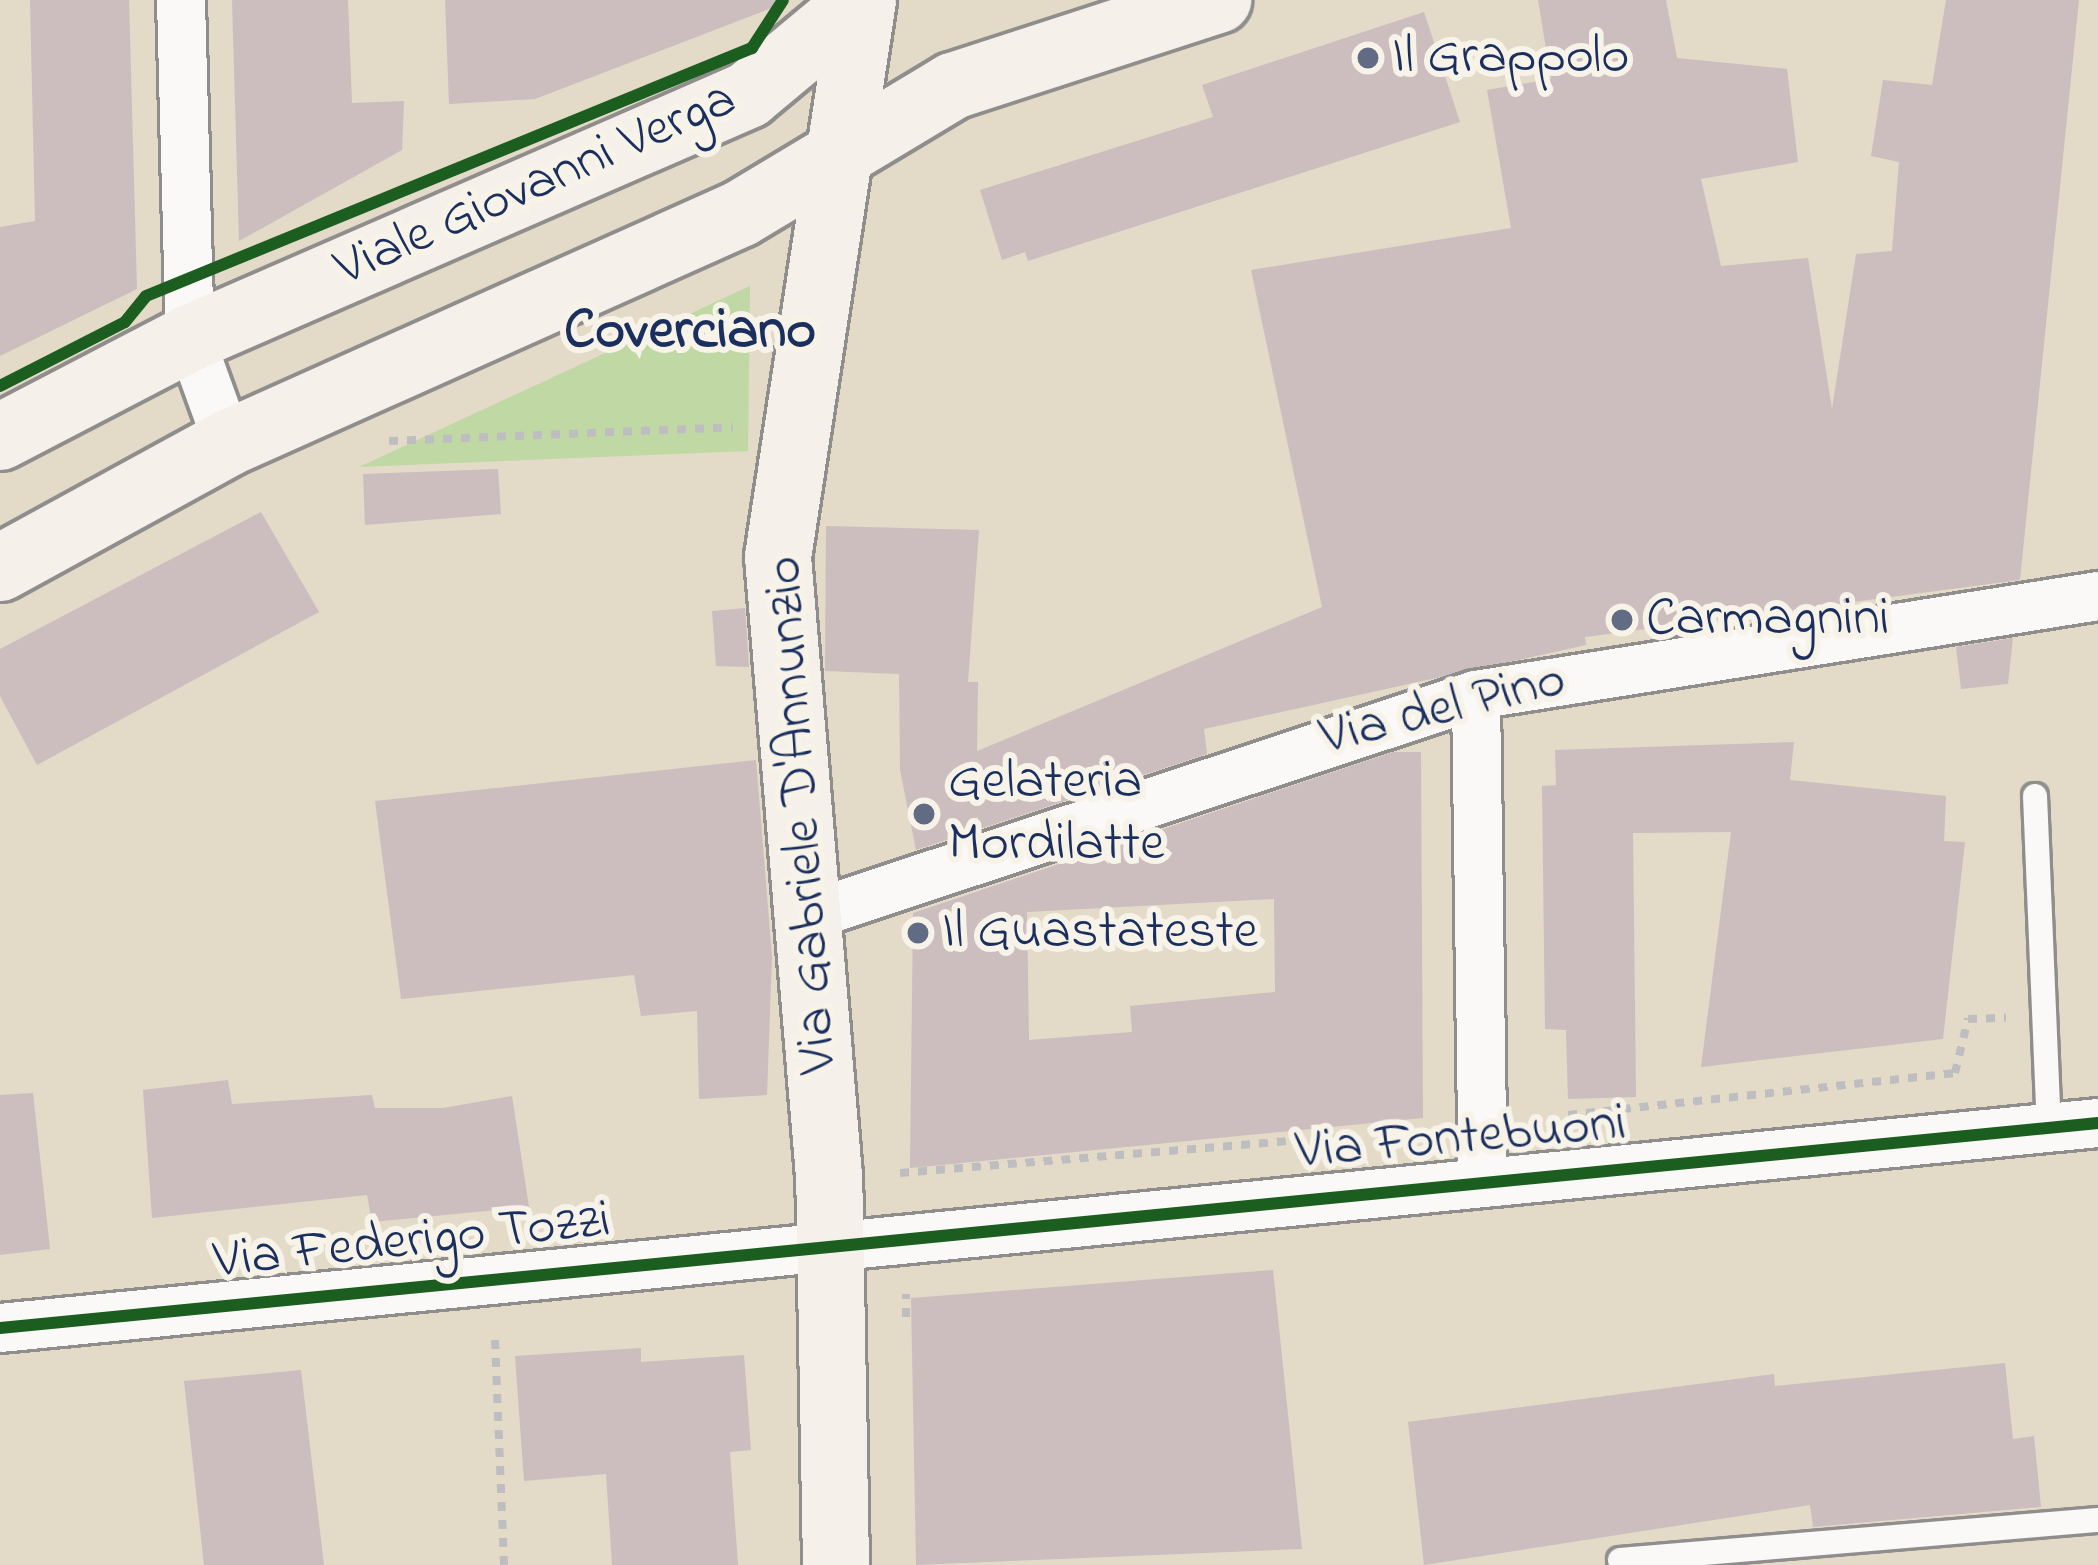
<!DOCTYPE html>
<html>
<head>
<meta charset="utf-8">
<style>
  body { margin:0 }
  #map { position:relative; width:2098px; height:1565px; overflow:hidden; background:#e3dac8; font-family:"Indie Flower",sans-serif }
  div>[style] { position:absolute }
  .green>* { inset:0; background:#bfd8a4 }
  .building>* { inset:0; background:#ccbdbe }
  .path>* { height:8px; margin-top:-4px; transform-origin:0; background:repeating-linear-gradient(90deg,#bebec0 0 9px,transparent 0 18px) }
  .roads { filter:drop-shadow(3px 0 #8f8e8d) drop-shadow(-3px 0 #8f8e8d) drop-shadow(0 3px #8f8e8d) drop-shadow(0 -3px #8f8e8d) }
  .lane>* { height:24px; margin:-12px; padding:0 12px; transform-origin:12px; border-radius:12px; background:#fbf9f7 }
  .street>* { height:48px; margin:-24px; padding:0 24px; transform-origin:24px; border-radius:24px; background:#fbf9f7 }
  .secondary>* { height:66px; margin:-33px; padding:0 33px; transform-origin:33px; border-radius:33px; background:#f5f0e9 }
  .cycleway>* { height:12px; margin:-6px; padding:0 6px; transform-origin:6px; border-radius:6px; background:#1b5e20 }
  .dots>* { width:33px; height:33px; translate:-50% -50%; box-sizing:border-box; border:6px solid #f7f3e8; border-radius:50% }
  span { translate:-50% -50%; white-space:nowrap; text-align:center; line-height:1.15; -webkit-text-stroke:12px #f7f3e8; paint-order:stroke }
  .poi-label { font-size:54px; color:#1b2f5e }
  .left { translate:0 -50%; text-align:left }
  .street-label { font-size:54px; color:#1b2f5e }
  .neighbourhood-label { font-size:57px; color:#1b2f5e; font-weight:700 }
</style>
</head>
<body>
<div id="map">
  <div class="green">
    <div style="clip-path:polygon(750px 286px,748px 451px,359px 467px)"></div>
  </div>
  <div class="building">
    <div style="clip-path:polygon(30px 0,129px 0,137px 289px,0 356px,0 227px,35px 221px)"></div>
    <div style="clip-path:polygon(232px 0,348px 0,352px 103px,404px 101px,402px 150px,239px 241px)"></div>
    <div style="clip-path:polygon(445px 0,781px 0,782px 4px,535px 99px,449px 104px)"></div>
    <div style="clip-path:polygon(1538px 0,1666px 0,1677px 58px,1787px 69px,1798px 162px,1701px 179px,1721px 266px,1808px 258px,1832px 409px,1856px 254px,1892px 251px,1899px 162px,1871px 156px,1883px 80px,1932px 85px,1946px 0,2079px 0,2020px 580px,1585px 637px,1586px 645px,1204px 729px,1207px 754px,916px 850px,900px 770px,899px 674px,825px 671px,826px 526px,979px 530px,968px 682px,978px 682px,977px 751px,1322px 607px,1251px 270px,1511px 228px,1487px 90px,1551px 79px)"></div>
    <div style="clip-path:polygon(1424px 12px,1460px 122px,1028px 261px,1025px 252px,1002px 260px,980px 190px,1213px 117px,1202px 85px)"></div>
    <div style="clip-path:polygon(498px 469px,501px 514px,365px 525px,363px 474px)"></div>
    <div style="clip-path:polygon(261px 512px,319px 612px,37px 765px,0 696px,0 649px)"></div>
    <div style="clip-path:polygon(745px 608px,749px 667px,716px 666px,712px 611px)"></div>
    <div style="clip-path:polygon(2013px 638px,2008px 684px,1961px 689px,1956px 647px)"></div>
    <div style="clip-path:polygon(1794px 742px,1790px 780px,1946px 796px,1944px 841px,1965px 842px,1943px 1039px,1701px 1067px,1731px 832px,1633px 833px,1636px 1097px,1568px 1099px,1566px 1030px,1545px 1029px,1542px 786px,1556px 785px,1555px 750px)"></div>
    <div style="clip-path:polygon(evenodd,1393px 752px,1421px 752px,1423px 1118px,910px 1168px,913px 913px,1393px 752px,1274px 899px,1275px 992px,1130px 1006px,1132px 1032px,1029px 1040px,1027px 912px,1274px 899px)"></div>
    <div style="clip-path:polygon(756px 760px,772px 957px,767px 1095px,699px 1099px,697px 1011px,641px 1016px,634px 975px,401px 999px,375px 801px)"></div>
    <div style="clip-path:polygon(228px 1080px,232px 1104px,372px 1095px,375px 1108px,443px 1108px,512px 1096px,529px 1207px,372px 1222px,367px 1195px,152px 1218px,143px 1090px)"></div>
    <div style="clip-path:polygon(33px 1093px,50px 1249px,0 1255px,0 1095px)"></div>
    <div style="clip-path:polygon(1273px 1270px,1302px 1549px,916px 1565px,911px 1298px)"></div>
    <div style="clip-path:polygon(641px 1348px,641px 1362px,744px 1355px,751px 1450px,730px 1452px,738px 1565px,612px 1565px,606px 1474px,524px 1481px,515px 1356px)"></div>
    <div style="clip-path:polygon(2005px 1363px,2013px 1439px,2034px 1436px,2041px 1507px,1813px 1527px,1810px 1505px,1424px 1565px,1408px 1422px,1774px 1374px,1775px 1386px)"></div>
    <div style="clip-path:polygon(301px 1370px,324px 1565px,204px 1565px,184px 1381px)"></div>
  </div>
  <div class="path">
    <div style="left:389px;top:441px;width:344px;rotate:-2.3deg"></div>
    <div style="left:1568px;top:1115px;width:389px;rotate:-6.2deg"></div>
    <div style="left:1955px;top:1073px;width:56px;rotate:-76.5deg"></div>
    <div style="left:1968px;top:1019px;width:38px;rotate:-2deg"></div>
    <div style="left:900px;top:1173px;width:453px;rotate:-4.7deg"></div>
    <div style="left:906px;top:1317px;width:23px;rotate:-90deg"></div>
    <div style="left:495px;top:1340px;width:225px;rotate:87.7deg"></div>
  </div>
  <div class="roads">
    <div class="lane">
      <div style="left:2035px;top:796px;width:331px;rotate:87.6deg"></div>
      <div style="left:1620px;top:1560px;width:480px;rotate:-4.8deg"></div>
    </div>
    <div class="street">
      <div style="left:181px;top:0;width:338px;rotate:88.5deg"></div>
      <div style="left:190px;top:338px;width:112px;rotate:70.1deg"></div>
      <div style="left:1476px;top:695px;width:484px;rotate:89.2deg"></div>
      <div style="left:811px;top:915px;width:700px;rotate:-18.31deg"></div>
      <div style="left:1476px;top:695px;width:630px;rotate:-9.04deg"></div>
      <div style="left:0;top:1328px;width:2108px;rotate:-5.58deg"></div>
    </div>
    <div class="secondary">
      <div style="left:0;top:437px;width:214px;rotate:-27.5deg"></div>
      <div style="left:190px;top:338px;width:609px;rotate:-23.53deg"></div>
      <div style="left:748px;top:95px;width:148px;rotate:-39.8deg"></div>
      <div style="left:0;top:568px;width:260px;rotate:-28.7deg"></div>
      <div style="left:228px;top:443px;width:561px;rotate:-24.1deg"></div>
      <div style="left:740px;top:214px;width:249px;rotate:-31deg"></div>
      <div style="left:953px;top:86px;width:279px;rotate:-18deg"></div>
      <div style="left:836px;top:1565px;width:389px;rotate:-91deg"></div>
      <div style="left:829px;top:1176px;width:621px;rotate:-94.71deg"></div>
      <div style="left:778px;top:557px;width:563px;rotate:-81.32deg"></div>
    </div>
  </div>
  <div class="cycleway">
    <div style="left:0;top:386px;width:140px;rotate:-27.1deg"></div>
    <div style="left:125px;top:322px;width:33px;rotate:-51deg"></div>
    <div style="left:146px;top:296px;width:655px;rotate:-22.26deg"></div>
    <div style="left:752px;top:48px;width:57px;rotate:-57.1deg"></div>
    <div style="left:0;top:1328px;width:2108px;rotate:-5.58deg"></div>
  </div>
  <div class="dots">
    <div style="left:1368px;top:58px;background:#616b83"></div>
    <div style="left:1622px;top:620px;background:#616b83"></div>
    <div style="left:924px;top:814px;background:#616b83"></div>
    <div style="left:918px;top:933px;background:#616b83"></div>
  </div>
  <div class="poi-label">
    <span class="left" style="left:1392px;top:58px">Il Grappolo</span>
    <span class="left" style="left:1646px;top:620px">Carmagnini</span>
    <span class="left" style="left:948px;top:814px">Gelateria<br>Mordilatte</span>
    <span class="left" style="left:942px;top:933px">Il Guastateste</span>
  </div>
  <div class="street-label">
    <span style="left:536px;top:185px;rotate:-24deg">Viale Giovanni Verga</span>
    <span style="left:1443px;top:710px;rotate:-14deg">Via del Pino</span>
    <span style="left:803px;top:815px;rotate:-94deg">Via Gabriele D'Annunzio</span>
    <span style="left:1461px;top:1139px;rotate:-5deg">Via Fontebuoni</span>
    <span style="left:412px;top:1242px;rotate:-6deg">Via Federigo Tozzi</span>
  </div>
  <div class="neighbourhood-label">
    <span style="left:690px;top:333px">Coverciano</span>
  </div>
</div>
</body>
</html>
